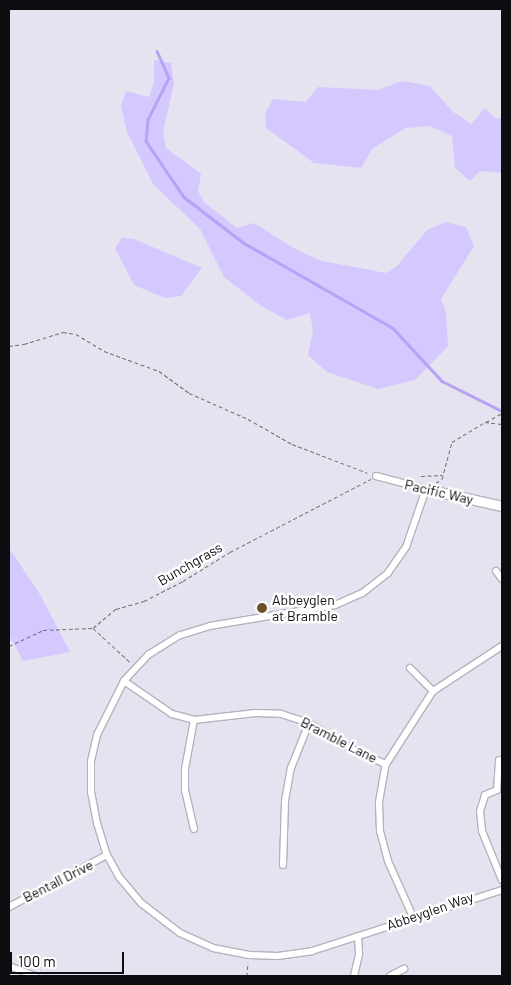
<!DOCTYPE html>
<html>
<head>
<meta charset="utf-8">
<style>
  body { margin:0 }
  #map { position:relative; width:511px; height:985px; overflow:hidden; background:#e5e3f0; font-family:Barlow,sans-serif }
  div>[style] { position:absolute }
  .green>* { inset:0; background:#d5c8ff }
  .stream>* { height:2.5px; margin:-1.25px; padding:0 1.25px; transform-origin:1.25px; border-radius:1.25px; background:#b8a2f6 }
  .path>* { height:1px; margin-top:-0.5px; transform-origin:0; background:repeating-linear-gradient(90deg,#716f77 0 4px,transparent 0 6.5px) }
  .roads { filter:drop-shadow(1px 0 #b5b2bf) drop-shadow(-1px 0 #b5b2bf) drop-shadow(0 1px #b5b2bf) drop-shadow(0 -1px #b5b2bf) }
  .street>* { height:6px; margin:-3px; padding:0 3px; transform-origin:3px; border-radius:3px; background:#fff }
  .secondary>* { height:9px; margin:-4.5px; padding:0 4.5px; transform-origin:4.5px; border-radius:4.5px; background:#fff }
  .dots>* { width:14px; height:14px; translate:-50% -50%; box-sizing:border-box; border:2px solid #fff; border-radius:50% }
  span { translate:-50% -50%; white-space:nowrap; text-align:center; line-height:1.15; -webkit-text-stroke:5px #fff; paint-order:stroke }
  .street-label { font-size:14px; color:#0d0c10 }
  .poi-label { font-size:14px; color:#0d0c10 }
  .left { translate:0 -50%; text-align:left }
  .frame { position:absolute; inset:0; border:10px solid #0d0c10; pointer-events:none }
  .scale { position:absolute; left:10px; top:952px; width:114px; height:22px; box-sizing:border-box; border:2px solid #0d0c10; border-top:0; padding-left:6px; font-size:15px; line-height:18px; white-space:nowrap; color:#0d0c10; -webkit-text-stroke:4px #fff; paint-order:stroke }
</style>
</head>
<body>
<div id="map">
  <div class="green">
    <div style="clip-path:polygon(154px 60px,171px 63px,174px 84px,163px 132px,166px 148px,201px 174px,198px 191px,204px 202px,237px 228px,254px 223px,297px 250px,322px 261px,386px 273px,397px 266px,427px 230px,446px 222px,466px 227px,474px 246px,441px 299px,446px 312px,448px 346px,415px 380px,378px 389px,327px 372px,308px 355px,313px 332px,310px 313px,287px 320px,261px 306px,224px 277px,200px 229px,153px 184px,127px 132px,121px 106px,126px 91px,149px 97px,154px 82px)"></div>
    <div style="clip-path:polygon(402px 81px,430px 86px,452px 111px,471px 124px,485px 108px,496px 119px,502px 117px,502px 173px,480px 171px,470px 181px,455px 168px,452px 136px,430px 126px,406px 128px,373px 148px,361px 168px,314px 163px,266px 128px,265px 114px,273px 99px,306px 102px,318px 87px,378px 90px)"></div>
    <div style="clip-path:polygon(122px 238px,134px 239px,202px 268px,181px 296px,165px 298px,134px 285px,115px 248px)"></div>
    <div style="clip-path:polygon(9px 548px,41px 596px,70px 652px,23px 661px,9px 635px)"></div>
  </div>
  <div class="stream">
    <div style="left:157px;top:51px;width:30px;rotate:66deg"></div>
    <div style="left:169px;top:78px;width:47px;rotate:116.6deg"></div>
    <div style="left:148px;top:120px;width:21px;rotate:95deg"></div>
    <div style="left:146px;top:141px;width:68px;rotate:55.8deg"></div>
    <div style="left:184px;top:197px;width:76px;rotate:37.5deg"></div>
    <div style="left:244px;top:243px;width:172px;rotate:29.7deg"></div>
    <div style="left:393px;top:328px;width:72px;rotate:47.2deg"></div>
    <div style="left:442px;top:381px;width:67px;rotate:26.6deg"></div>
  </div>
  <div class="path">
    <div style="left:9px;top:346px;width:15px;rotate:-8deg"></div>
    <div style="left:24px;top:344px;width:41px;rotate:-17.1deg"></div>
    <div style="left:63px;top:332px;width:13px;rotate:9deg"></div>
    <div style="left:76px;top:334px;width:33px;rotate:31deg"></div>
    <div style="left:104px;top:351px;width:59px;rotate:20deg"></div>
    <div style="left:159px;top:371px;width:37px;rotate:36deg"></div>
    <div style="left:189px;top:393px;width:64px;rotate:23.8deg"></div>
    <div style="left:248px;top:419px;width:51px;rotate:29.6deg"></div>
    <div style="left:292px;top:444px;width:81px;rotate:20.9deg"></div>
    <div style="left:486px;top:422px;width:18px;rotate:-29deg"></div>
    <div style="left:421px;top:476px;width:21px;rotate:-3deg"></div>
    <div style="left:436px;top:483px;width:7px;rotate:-34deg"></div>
    <div style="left:442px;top:479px;width:38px;rotate:-75deg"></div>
    <div style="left:452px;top:442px;width:39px;rotate:-31deg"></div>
    <div style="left:485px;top:422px;width:17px;rotate:7deg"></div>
    <div style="left:93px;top:628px;width:50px;rotate:42.6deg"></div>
    <div style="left:9px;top:646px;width:38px;rotate:-25deg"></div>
    <div style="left:43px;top:630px;width:50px;rotate:-2.3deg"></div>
    <div style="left:93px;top:628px;width:30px;rotate:-40deg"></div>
    <div style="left:116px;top:609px;width:29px;rotate:-16deg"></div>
    <div style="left:144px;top:601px;width:44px;rotate:-27.1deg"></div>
    <div style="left:183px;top:581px;width:55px;rotate:-31.7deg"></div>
    <div style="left:230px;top:552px;width:159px;rotate:-27.4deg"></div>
    <div style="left:247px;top:976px;width:13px;rotate:-86deg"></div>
  </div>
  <div class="roads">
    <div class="street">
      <div style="left:376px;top:476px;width:52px;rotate:14.6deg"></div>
      <div style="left:426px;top:489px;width:61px;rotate:109deg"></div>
      <div style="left:406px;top:547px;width:32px;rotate:125deg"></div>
      <div style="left:388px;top:573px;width:33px;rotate:142deg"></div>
      <div style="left:362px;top:593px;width:30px;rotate:156deg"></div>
      <div style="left:335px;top:605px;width:127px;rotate:170.5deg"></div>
      <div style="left:210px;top:626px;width:31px;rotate:163deg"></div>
      <div style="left:180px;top:635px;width:36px;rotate:148deg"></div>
      <div style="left:149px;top:654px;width:37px;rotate:133deg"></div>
      <div style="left:124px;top:681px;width:60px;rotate:116.6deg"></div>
      <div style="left:97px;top:735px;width:27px;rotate:103deg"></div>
      <div style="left:91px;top:761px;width:31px;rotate:90deg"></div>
      <div style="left:91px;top:792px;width:32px;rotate:79deg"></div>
      <div style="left:97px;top:823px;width:34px;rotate:73deg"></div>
      <div style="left:107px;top:855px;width:26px;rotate:61deg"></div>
      <div style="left:120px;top:878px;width:33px;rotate:50deg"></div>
      <div style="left:141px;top:903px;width:49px;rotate:37.6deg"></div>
      <div style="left:180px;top:933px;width:36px;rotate:24deg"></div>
      <div style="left:213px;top:948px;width:37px;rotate:11deg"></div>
      <div style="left:249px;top:955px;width:29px;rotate:2deg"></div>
      <div style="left:278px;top:956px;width:34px;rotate:-8deg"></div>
      <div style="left:312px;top:951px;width:200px;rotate:-17.8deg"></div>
      <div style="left:496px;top:571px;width:10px;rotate:53deg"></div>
      <div style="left:410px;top:668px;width:33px;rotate:45deg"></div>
      <div style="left:124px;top:681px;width:58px;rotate:34.5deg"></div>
      <div style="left:172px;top:714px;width:23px;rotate:15deg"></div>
      <div style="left:194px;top:720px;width:62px;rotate:-6.4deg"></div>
      <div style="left:256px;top:713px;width:25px;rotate:2deg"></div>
      <div style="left:281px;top:714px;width:29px;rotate:18deg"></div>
      <div style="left:309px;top:723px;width:52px;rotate:31deg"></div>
      <div style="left:354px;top:750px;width:35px;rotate:24deg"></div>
      <div style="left:497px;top:790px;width:13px;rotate:157deg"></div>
      <div style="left:485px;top:795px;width:17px;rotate:107deg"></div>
      <div style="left:480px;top:811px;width:20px;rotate:84deg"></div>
      <div style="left:482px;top:831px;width:53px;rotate:67.8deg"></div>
      <div style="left:497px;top:790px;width:30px;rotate:-86deg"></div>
      <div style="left:194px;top:829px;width:39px;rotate:-103deg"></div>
      <div style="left:185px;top:791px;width:22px;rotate:-90deg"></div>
      <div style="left:185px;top:769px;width:50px;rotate:-79.6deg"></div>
      <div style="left:283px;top:865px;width:64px;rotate:-88.2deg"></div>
      <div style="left:285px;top:801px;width:34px;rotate:-80deg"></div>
      <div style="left:291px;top:768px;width:48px;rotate:-68.2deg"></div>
      <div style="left:9px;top:907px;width:111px;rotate:-28deg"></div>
      <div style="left:413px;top:917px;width:61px;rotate:-114.1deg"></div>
      <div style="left:388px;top:861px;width:31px;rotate:-105deg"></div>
      <div style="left:380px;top:831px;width:29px;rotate:-92deg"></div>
      <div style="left:379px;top:802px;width:39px;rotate:-80deg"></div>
      <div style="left:386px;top:764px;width:87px;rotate:-57.2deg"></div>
      <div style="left:433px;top:691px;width:82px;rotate:-33.1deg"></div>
      <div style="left:9px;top:966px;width:28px;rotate:21deg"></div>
      <div style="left:354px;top:976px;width:23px;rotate:-77deg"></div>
      <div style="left:359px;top:954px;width:18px;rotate:-93deg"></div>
      <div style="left:390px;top:976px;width:16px;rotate:-27deg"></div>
    </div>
    <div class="secondary">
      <div style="left:426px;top:489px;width:78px;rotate:12.6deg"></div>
    </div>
  </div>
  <div class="dots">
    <div style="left:262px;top:608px;background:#6f5026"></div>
  </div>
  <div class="street-label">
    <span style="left:439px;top:492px;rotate:13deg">Pacific Way</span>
    <span style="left:190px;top:564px;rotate:-30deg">Bunchgrass</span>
    <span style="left:339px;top:740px;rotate:27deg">Bramble Lane</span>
    <span style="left:58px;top:881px;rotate:-27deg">Bentall Drive</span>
    <span style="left:430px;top:911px;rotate:-19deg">Abbeyglen Way</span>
  </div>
  <div class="poi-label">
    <span class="left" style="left:272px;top:608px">Abbeyglen<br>at Bramble</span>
  </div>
  <div class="frame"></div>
  <div class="scale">100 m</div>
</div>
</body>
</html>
